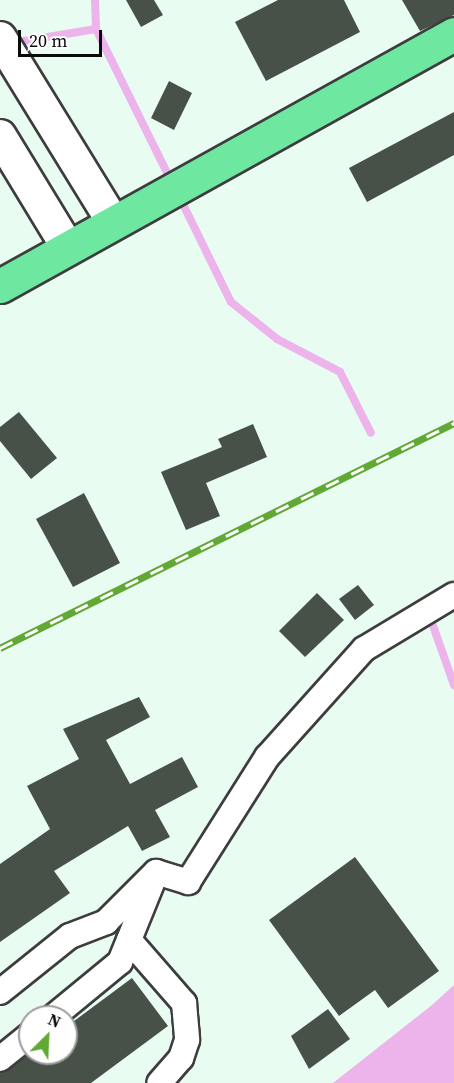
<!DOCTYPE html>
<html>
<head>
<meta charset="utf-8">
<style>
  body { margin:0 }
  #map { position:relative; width:454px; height:1083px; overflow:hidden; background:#e9fcf2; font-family:"Source Serif 4",serif }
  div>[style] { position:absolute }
  .water>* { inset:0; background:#edb4ec }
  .stream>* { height:8px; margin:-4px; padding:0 4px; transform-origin:4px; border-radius:4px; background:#edb4ec }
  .building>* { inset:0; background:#485148 }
  .roads { filter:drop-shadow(2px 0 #3d3d3d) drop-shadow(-2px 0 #3d3d3d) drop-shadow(0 2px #3d3d3d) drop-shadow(0 -2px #3d3d3d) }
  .minor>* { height:24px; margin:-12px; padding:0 12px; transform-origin:12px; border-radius:12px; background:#fff }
  .tertiary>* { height:32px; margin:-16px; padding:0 16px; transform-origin:16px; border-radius:16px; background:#fff }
  .primary>* { height:33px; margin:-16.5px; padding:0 16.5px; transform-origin:16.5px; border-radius:16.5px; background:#6ee7a0 }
  .rail>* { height:7px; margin-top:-3.5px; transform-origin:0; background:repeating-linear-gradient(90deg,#fff 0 14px,#61a834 0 28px); box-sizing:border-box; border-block:2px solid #61a834 }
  span { translate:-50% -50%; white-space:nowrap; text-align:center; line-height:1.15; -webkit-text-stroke:6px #fff; paint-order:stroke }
  .north { position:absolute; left:18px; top:1005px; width:60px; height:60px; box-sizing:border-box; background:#fff; border:2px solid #9d9d9d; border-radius:50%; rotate:24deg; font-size:16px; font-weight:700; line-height:24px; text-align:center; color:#0a0a0a }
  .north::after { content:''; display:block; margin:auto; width:21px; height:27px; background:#61a834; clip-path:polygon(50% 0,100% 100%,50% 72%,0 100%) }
  .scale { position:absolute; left:18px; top:30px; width:84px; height:27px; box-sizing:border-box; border:3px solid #0a0a0a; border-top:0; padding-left:8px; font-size:18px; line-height:21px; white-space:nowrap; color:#0a0a0a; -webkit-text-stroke:4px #fff; paint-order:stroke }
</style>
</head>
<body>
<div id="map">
  <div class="water">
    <div style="clip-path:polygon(454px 985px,454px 1083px,333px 1083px,432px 1005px)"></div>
  </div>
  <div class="stream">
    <div style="left:95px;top:0;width:29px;rotate:88deg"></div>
    <div style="left:96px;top:29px;width:172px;rotate:63.7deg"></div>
    <div style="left:12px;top:43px;width:85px;rotate:-9.5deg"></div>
    <div style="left:178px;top:194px;width:120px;rotate:63.9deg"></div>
    <div style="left:231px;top:302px;width:59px;rotate:38.8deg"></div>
    <div style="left:277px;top:339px;width:71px;rotate:27.6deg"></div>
    <div style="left:340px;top:372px;width:68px;rotate:63.1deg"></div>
    <div style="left:431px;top:620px;width:69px;rotate:70.5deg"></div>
  </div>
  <div class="building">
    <div style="clip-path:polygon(126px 0,154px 0,163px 15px,141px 27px)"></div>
    <div style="clip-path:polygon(278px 0,344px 0,360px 32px,266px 81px,235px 22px)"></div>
    <div style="clip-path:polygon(402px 0,454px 0,454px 15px,420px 31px)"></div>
    <div style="clip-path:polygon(169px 81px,192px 93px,174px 130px,151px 118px)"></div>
    <div style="clip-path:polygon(454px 112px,454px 155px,367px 202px,349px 168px)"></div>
    <div style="clip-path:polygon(19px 412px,57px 458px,31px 479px,0 441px,0 427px)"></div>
    <div style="clip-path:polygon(253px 424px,267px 457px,206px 483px,220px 516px,186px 530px,161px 472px,222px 447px,218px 439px)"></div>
    <div style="clip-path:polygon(84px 493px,120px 563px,73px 587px,36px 519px)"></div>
    <div style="clip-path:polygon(358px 585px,374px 605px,355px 620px,339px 599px)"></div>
    <div style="clip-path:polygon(317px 593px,344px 620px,305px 657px,279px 631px)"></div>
    <div style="clip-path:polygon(139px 697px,150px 717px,106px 740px,130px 784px,182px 757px,198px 787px,155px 810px,170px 837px,142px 851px,128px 826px,54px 871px,70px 893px,0 942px,0 864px,50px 829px,27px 786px,79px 759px,63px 729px)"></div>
    <div style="clip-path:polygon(355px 857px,439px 971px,388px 1008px,375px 990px,339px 1016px,269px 920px)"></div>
    <div style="clip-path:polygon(132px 978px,168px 1026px,91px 1083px,0 1083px,0 1073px,30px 1053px,66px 1053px,66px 1027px)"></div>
    <div style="clip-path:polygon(328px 1009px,350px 1039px,309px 1069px,291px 1036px)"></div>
  </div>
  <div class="roads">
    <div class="minor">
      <div style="left:129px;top:940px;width:84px;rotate:48.9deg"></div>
      <div style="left:184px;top:1003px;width:37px;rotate:85deg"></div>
      <div style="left:187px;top:1040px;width:19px;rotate:108deg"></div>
      <div style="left:181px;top:1058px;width:33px;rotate:131deg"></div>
      <div style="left:0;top:992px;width:90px;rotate:-38.7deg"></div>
      <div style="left:70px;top:936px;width:39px;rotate:-21deg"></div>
      <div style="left:106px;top:922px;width:71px;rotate:-45deg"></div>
      <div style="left:156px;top:872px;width:34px;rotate:17deg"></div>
      <div style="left:188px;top:882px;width:148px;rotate:-57.7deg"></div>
      <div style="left:267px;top:757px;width:145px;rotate:-48.1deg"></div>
      <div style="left:364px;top:649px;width:105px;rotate:-31deg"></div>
      <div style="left:53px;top:1017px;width:87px;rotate:-39.4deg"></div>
      <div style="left:120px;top:962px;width:85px;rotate:-67.9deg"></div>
      <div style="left:0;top:1059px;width:38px;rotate:-39deg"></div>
    </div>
    <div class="tertiary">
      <div style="left:0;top:38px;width:217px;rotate:58.4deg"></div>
      <div style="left:0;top:136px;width:131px;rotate:58.7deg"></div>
    </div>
    <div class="primary">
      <div style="left:0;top:286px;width:519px;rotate:-29.03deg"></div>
    </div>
  </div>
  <div class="rail">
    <div style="left:0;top:648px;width:507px;rotate:-26.36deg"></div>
  </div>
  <div class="north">N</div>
  <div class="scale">20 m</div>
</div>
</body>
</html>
